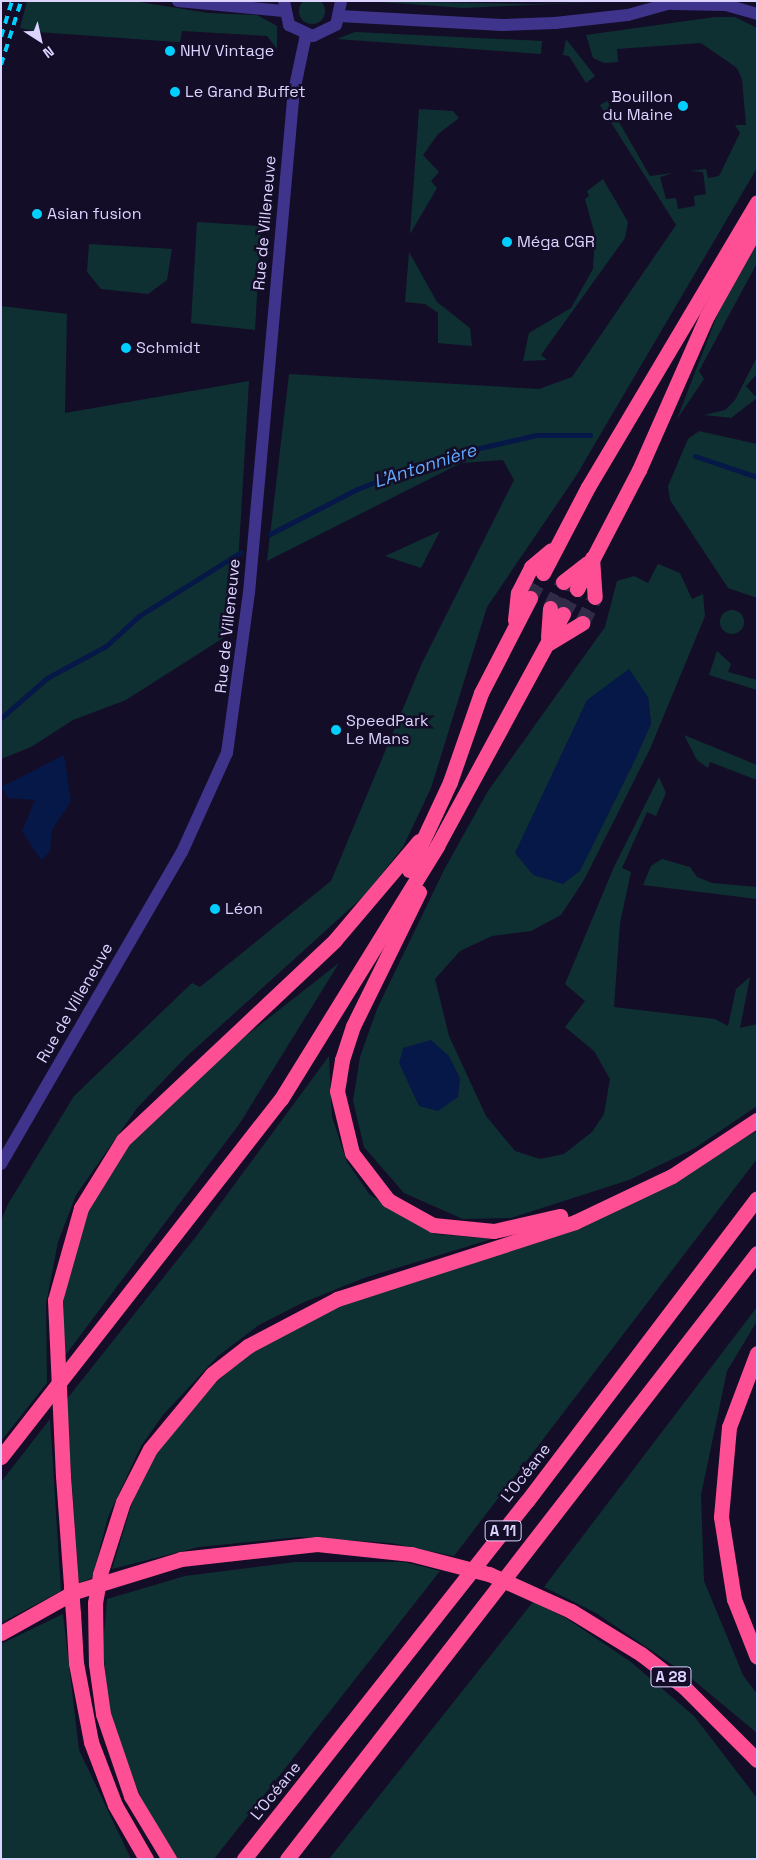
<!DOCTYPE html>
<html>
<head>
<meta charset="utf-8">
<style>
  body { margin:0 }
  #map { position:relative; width:758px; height:1860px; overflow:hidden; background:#140d28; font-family:"Space Grotesk",sans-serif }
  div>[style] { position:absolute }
  .green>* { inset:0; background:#0f3032 }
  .round { border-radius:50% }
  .water>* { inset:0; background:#051848 }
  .stream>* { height:5px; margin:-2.5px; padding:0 2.5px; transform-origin:2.5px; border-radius:2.5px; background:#051848 }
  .motorway-tunnel>* { height:15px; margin-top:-7.5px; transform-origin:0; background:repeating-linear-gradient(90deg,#322b48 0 15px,transparent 0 23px) }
  .minor>* { height:12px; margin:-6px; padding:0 6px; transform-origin:6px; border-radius:6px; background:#3f348b }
  .motorway>* { height:15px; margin:-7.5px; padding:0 7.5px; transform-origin:7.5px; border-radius:7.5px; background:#ff4f94 }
  .rail>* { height:4px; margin-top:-2px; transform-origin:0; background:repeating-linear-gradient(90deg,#00cfff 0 8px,transparent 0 14px) }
  .motorway-bridge>* { height:15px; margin:-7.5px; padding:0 7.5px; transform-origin:7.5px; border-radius:7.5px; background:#ff4f94 }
  .dots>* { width:14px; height:14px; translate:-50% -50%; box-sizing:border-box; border:2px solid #140d28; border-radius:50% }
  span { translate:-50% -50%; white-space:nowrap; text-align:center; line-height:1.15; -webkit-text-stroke:5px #140d28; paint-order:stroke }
  .shield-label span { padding:1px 4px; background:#140d28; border:1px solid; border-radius:4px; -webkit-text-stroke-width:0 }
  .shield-label { font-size:15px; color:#dcd4ff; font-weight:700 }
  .poi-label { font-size:16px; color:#dcd4ff }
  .left { translate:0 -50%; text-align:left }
  .right { translate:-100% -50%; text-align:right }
  .street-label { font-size:16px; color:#dcd4ff }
  .water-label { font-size:18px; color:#62a9ff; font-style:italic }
  .frame { position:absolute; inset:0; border:2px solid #dcd4ff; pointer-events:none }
  .north { position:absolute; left:15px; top:15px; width:50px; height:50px; -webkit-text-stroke:4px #140d28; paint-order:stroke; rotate:145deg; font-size:14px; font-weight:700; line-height:20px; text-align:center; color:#dcd4ff }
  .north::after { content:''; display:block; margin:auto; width:18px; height:22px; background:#dcd4ff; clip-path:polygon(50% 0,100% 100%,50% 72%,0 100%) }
</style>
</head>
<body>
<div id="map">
  <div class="green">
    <div class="round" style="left:299px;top:-2px;width:26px;height:26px"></div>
    <div style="clip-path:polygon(27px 1px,133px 1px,208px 13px,257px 15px,277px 26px,277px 49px,267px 36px,182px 31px,180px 42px,176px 42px,38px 32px,20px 28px)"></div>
    <div style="clip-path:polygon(368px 1px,534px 4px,614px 1px,464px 8px)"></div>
    <div style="clip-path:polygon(715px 17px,735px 17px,757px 28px,757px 168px,576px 476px,487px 607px,431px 788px,403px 847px,365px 895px,186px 1057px,137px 1108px,76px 1195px,58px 1242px,46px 1304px,47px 1383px,1px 1441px,1px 1221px,8px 1204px,74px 1096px,192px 983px,200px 987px,331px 881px,422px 663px,514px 480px,503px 460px,461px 463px,267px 561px,289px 374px,539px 389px,572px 377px,676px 225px,600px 105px,607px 101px,650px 176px,673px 173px,660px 177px,666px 199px,676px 198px,678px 209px,695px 206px,694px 196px,706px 194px,703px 172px,690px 171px,706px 169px,708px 178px,719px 176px,740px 133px,735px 125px,746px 125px,742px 79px,737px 68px,701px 43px,617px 49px,618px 62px,604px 63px,593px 58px,586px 35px)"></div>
    <div style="clip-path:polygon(355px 32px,542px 41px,541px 54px,337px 39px)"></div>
    <div style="clip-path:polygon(566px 39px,595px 76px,586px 83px,569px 56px,563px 55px)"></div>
    <div style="clip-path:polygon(419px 109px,453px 111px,459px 118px,438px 134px,423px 155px,439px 172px,431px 181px,437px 188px,410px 234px)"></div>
    <div style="clip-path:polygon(603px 179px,628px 222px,625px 238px,541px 355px,547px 360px,523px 361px,529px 333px,571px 308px,593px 269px,595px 235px,585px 199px,589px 196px,587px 191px)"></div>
    <div style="clip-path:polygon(197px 222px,261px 226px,255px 330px,191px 323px)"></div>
    <div style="clip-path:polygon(89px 244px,172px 249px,167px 280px,148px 294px,101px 289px,87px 272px)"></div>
    <div style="clip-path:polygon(757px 244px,757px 263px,699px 371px,704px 379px,677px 419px,718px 313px)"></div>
    <div style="clip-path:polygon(409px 252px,437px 302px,470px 328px,472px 346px,438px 343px,438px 313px,425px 304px,405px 302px)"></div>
    <div style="clip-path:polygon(1px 306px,67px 314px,65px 413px,249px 381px,234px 631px,126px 700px,73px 720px,31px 747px,1px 759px)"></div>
    <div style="clip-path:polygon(757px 357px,757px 374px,746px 386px,757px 398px,731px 418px,704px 415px,725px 410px,735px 400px)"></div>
    <div style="clip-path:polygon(699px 431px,757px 444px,757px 598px,728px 588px,670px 500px,668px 486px,688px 439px)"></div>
    <div style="clip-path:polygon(440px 531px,421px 568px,385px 556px)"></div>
    <div style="clip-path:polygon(evenodd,658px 564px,680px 573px,692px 599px,703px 594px,705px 616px,650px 749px,584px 880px,561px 915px,531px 931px,492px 936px,460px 951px,435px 979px,449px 1036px,486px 1116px,515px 1151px,540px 1159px,564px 1154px,592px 1132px,604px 1114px,610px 1079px,594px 1051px,565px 1027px,585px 1001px,565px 984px,614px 867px,659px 777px,666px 793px,656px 816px,647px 812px,622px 868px,631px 872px,620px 923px,614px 1007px,715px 1019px,728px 1026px,736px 989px,750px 977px,740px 1028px,757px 1024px,757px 1106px,695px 1148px,629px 1180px,511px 1218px,463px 1219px,404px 1193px,364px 1147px,353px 1101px,360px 1057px,377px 1009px,444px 870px,488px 791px,605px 627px,617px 581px,634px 576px,648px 583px,658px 564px,648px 697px,651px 724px,611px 802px,648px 697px)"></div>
    <div class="round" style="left:720px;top:610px;width:24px;height:24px"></div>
    <div style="clip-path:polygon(717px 651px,731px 664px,728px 672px,757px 680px,757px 690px,709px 675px)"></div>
    <div style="clip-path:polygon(684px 735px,757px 765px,757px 780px,710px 762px,708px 768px,697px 760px)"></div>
    <div style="clip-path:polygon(662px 859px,690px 867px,697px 877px,712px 883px,757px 887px,757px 899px,643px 885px,651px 866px)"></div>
    <div style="clip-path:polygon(339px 963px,240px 1123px,64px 1357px,64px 1296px,80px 1222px,97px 1189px,141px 1128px,224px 1053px)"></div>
    <div style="clip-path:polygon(329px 1056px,332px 1117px,347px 1162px,370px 1195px,434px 1234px,492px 1239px,364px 1278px,302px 1303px,259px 1325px,218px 1356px,163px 1415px,141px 1446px,108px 1517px,92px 1578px,79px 1583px,66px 1400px,198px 1234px)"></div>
    <div style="clip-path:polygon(757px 1131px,757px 1159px,454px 1556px,391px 1543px,299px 1537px,199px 1547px,112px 1569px,133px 1500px,159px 1449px,198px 1399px,253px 1349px,343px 1303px,631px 1203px)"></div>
    <div style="clip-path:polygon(757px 1307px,757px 1321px,727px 1371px,701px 1495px,704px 1581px,743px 1675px,757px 1694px,757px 1733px,686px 1674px,596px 1613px,544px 1587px)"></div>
    <div style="clip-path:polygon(50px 1419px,61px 1591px,1px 1623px,1px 1482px)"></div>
    <div style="clip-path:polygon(295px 1562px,404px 1562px,440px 1571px,214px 1859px,178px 1859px,144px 1806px,118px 1741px,108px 1703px,103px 1646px,107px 1599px,185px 1576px)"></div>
    <div style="clip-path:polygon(533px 1602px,566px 1618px,631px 1662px,694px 1716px,757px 1798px,757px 1859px,329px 1859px)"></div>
    <div style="clip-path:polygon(63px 1614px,79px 1750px,131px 1859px,1px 1859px,1px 1644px)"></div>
  </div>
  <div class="water">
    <div style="clip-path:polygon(629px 669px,648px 697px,651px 724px,636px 758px,580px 871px,563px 884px,533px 875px,515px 853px,587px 700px)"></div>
    <div style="clip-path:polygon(64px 755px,71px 801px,52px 830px,50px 852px,41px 860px,22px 831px,35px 800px,8px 798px,1px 787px)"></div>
    <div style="clip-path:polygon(431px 1040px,449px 1056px,460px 1078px,458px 1097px,438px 1111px,419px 1106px,399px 1063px,403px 1048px)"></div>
  </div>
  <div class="stream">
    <div style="left:695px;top:456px;width:65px;rotate:18.7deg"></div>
    <div style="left:270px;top:534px;width:98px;rotate:-27.3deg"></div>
    <div style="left:357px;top:489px;width:90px;rotate:-20.9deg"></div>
    <div style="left:441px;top:457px;width:98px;rotate:-13deg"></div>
    <div style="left:536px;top:435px;width:54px"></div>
    <div style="left:1px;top:718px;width:61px;rotate:-41deg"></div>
    <div style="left:47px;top:678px;width:67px;rotate:-28.5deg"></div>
    <div style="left:106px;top:646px;width:45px;rotate:-42.3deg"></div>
    <div style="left:139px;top:616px;width:120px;rotate:-32.1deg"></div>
  </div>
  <div class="motorway-tunnel">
    <div style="left:530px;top:598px;width:28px;rotate:-63deg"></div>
    <div style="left:550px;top:608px;width:29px;rotate:-63deg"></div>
    <div style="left:563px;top:614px;width:29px;rotate:-61deg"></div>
    <div style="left:582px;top:623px;width:29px;rotate:-63deg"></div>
  </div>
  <div class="minor">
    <div style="left:178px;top:1px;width:106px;rotate:5.4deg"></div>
    <div style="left:284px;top:1px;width:25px;rotate:78deg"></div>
    <div style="left:289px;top:25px;width:26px;rotate:25deg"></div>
    <div style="left:313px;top:36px;width:25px;rotate:-26deg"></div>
    <div style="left:336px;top:25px;width:25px;rotate:-78deg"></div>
    <div style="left:672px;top:4px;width:54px;rotate:1.1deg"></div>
    <div style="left:726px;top:5px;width:32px;rotate:16deg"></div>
    <div style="left:340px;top:16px;width:162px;rotate:3.2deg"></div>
    <div style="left:502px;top:25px;width:53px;rotate:-2.2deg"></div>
    <div style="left:555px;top:23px;width:73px;rotate:-6.3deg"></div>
    <div style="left:628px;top:15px;width:52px;rotate:-15.6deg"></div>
    <div style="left:1px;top:1164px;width:361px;rotate:-59.9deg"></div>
    <div style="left:182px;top:852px;width:109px;rotate:-65.6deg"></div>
    <div style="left:227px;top:753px;width:162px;rotate:-82.2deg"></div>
    <div style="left:249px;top:593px;width:499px;rotate:-84.9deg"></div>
    <div style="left:293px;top:96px;width:62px;rotate:-78deg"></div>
  </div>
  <div class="motorway">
    <div style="left:592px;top:558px;width:39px;rotate:86deg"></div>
    <div style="left:543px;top:573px;width:97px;rotate:-62.4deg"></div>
    <div style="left:588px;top:487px;width:331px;rotate:-59.3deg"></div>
    <div style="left:563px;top:582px;width:31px;rotate:-38deg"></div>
    <div style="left:577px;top:589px;width:134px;rotate:-62.5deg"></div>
    <div style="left:639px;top:470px;width:168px;rotate:-66.2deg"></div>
    <div style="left:707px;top:316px;width:102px;rotate:-60.7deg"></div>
    <div style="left:515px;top:620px;width:27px;rotate:-84deg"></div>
    <div style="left:518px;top:593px;width:29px;rotate:-63deg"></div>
    <div style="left:531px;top:567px;width:26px;rotate:-40deg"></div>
    <div style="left:548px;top:637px;width:29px;rotate:-86deg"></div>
    <div style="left:549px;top:643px;width:39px;rotate:-31deg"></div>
    <div style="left:409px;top:870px;width:97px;rotate:-65deg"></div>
    <div style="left:450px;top:782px;width:94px;rotate:-70.8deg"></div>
    <div style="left:481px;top:693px;width:107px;rotate:-62.7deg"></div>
    <div style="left:419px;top:892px;width:149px;rotate:116.2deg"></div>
    <div style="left:353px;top:1026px;width:36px;rotate:108deg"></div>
    <div style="left:342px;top:1060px;width:31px;rotate:99deg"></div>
    <div style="left:337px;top:1091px;width:64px;rotate:76.4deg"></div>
    <div style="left:352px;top:1153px;width:59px;rotate:52.5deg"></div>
    <div style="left:388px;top:1200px;width:51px;rotate:29.1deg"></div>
    <div style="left:433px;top:1225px;width:61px;rotate:5.6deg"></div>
    <div style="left:494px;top:1231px;width:68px;rotate:-12.8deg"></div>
    <div style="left:55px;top:1300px;width:96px;rotate:-74.2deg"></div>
    <div style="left:81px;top:1208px;width:80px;rotate:-58.3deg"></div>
    <div style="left:123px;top:1140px;width:291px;rotate:-43.3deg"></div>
    <div style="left:335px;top:940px;width:130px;rotate:-49.7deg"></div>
    <div style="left:757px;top:1353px;width:79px;rotate:110.7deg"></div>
    <div style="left:729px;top:1427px;width:90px;rotate:95.1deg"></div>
    <div style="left:721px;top:1517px;width:83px;rotate:81deg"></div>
    <div style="left:734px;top:1599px;width:62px;rotate:68.4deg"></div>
    <div style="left:1px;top:1457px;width:454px;rotate:-52deg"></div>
    <div style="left:281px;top:1099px;width:297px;rotate:-58.3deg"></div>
    <div style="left:437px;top:846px;width:264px;rotate:-61.5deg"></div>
    <div style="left:63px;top:1476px;width:110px;rotate:85.8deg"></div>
    <div style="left:100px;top:1574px;width:76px;rotate:-72.3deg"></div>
    <div style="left:123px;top:1502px;width:59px;rotate:-63deg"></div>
    <div style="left:150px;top:1449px;width:97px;rotate:-50.4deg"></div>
    <div style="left:212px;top:1374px;width:46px;rotate:-37.9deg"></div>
    <div style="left:248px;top:1346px;width:101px;rotate:-27.8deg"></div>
    <div style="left:337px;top:1299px;width:250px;rotate:-17.9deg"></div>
    <div style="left:575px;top:1222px;width:107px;rotate:-25.4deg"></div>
    <div style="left:672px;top:1176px;width:102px;rotate:-33.4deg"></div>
    <div style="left:95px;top:1603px;width:61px;rotate:89.1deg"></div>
    <div style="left:96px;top:1664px;width:50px;rotate:82deg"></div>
    <div style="left:103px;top:1714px;width:87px;rotate:71.1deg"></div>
    <div style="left:131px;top:1796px;width:74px;rotate:58.9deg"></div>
    <div style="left:571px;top:1611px;width:82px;rotate:31.6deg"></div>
    <div style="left:641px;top:1654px;width:54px;rotate:37.5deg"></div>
    <div style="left:684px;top:1687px;width:103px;rotate:45deg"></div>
    <div style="left:73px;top:1613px;width:50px;rotate:86.6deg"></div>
    <div style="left:76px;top:1663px;width:80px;rotate:79.2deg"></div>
    <div style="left:91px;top:1742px;width:67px;rotate:69.1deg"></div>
    <div style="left:115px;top:1805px;width:62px;rotate:60.1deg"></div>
    <div style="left:1px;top:1633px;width:84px;rotate:-29.3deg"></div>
    <div style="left:74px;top:1592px;width:112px;rotate:-17.1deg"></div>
    <div style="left:181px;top:1559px;width:137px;rotate:-6.3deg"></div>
    <div style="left:317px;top:1544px;width:95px;rotate:6.1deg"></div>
    <div style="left:244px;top:1859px;width:456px;rotate:-51.7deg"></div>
    <div style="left:527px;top:1501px;width:380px;rotate:-52.8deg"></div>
    <div style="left:287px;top:1859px;width:767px;rotate:-52.2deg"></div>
  </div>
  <div class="rail">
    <div style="left:1px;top:37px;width:38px;rotate:-73deg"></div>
    <div style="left:1px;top:65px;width:67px;rotate:-72.6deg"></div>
  </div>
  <div class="motorway-bridge">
    <div style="left:55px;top:1300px;width:176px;rotate:87.4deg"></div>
    <div style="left:411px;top:1554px;width:81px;rotate:14.4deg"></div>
    <div style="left:489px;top:1574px;width:90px;rotate:24.3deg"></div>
    <div style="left:71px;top:1586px;width:27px;rotate:86deg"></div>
    <div style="left:95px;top:1603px;width:29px;rotate:-80deg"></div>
  </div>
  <div class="dots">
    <div style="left:170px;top:51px;background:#00cfff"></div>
    <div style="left:175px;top:92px;background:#00cfff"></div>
    <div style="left:683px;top:106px;background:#00cfff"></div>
    <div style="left:37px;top:214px;background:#00cfff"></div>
    <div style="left:507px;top:242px;background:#00cfff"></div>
    <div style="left:126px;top:348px;background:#00cfff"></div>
    <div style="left:336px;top:730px;background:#00cfff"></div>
    <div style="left:215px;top:909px;background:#00cfff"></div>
  </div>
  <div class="shield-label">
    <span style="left:503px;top:1531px">A 11</span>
    <span style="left:671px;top:1677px">A 28</span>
  </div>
  <div class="poi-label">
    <span class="left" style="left:180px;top:51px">NHV Vintage</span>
    <span class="left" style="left:185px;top:92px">Le Grand Buffet</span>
    <span class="right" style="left:673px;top:106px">Bouillon<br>du Maine</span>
    <span class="left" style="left:47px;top:214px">Asian fusion</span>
    <span class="left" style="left:517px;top:242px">Méga CGR</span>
    <span class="left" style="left:136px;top:348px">Schmidt</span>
    <span class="left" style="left:346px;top:730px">SpeedPark<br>Le Mans</span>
    <span class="left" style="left:225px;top:909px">Léon</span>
  </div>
  <div class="street-label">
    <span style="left:265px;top:223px;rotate:-85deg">Rue de Villeneuve</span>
    <span style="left:228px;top:626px;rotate:-84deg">Rue de Villeneuve</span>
    <span style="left:75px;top:1003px;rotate:-60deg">Rue de Villeneuve</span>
    <span style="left:526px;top:1473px;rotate:-52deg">L’Océane</span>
    <span style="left:276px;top:1791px;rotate:-51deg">L’Océane</span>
  </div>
  <div class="water-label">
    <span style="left:425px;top:466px;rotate:-18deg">L'Antonnière</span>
  </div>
  <div class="frame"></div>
  <div class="north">N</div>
</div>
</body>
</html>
